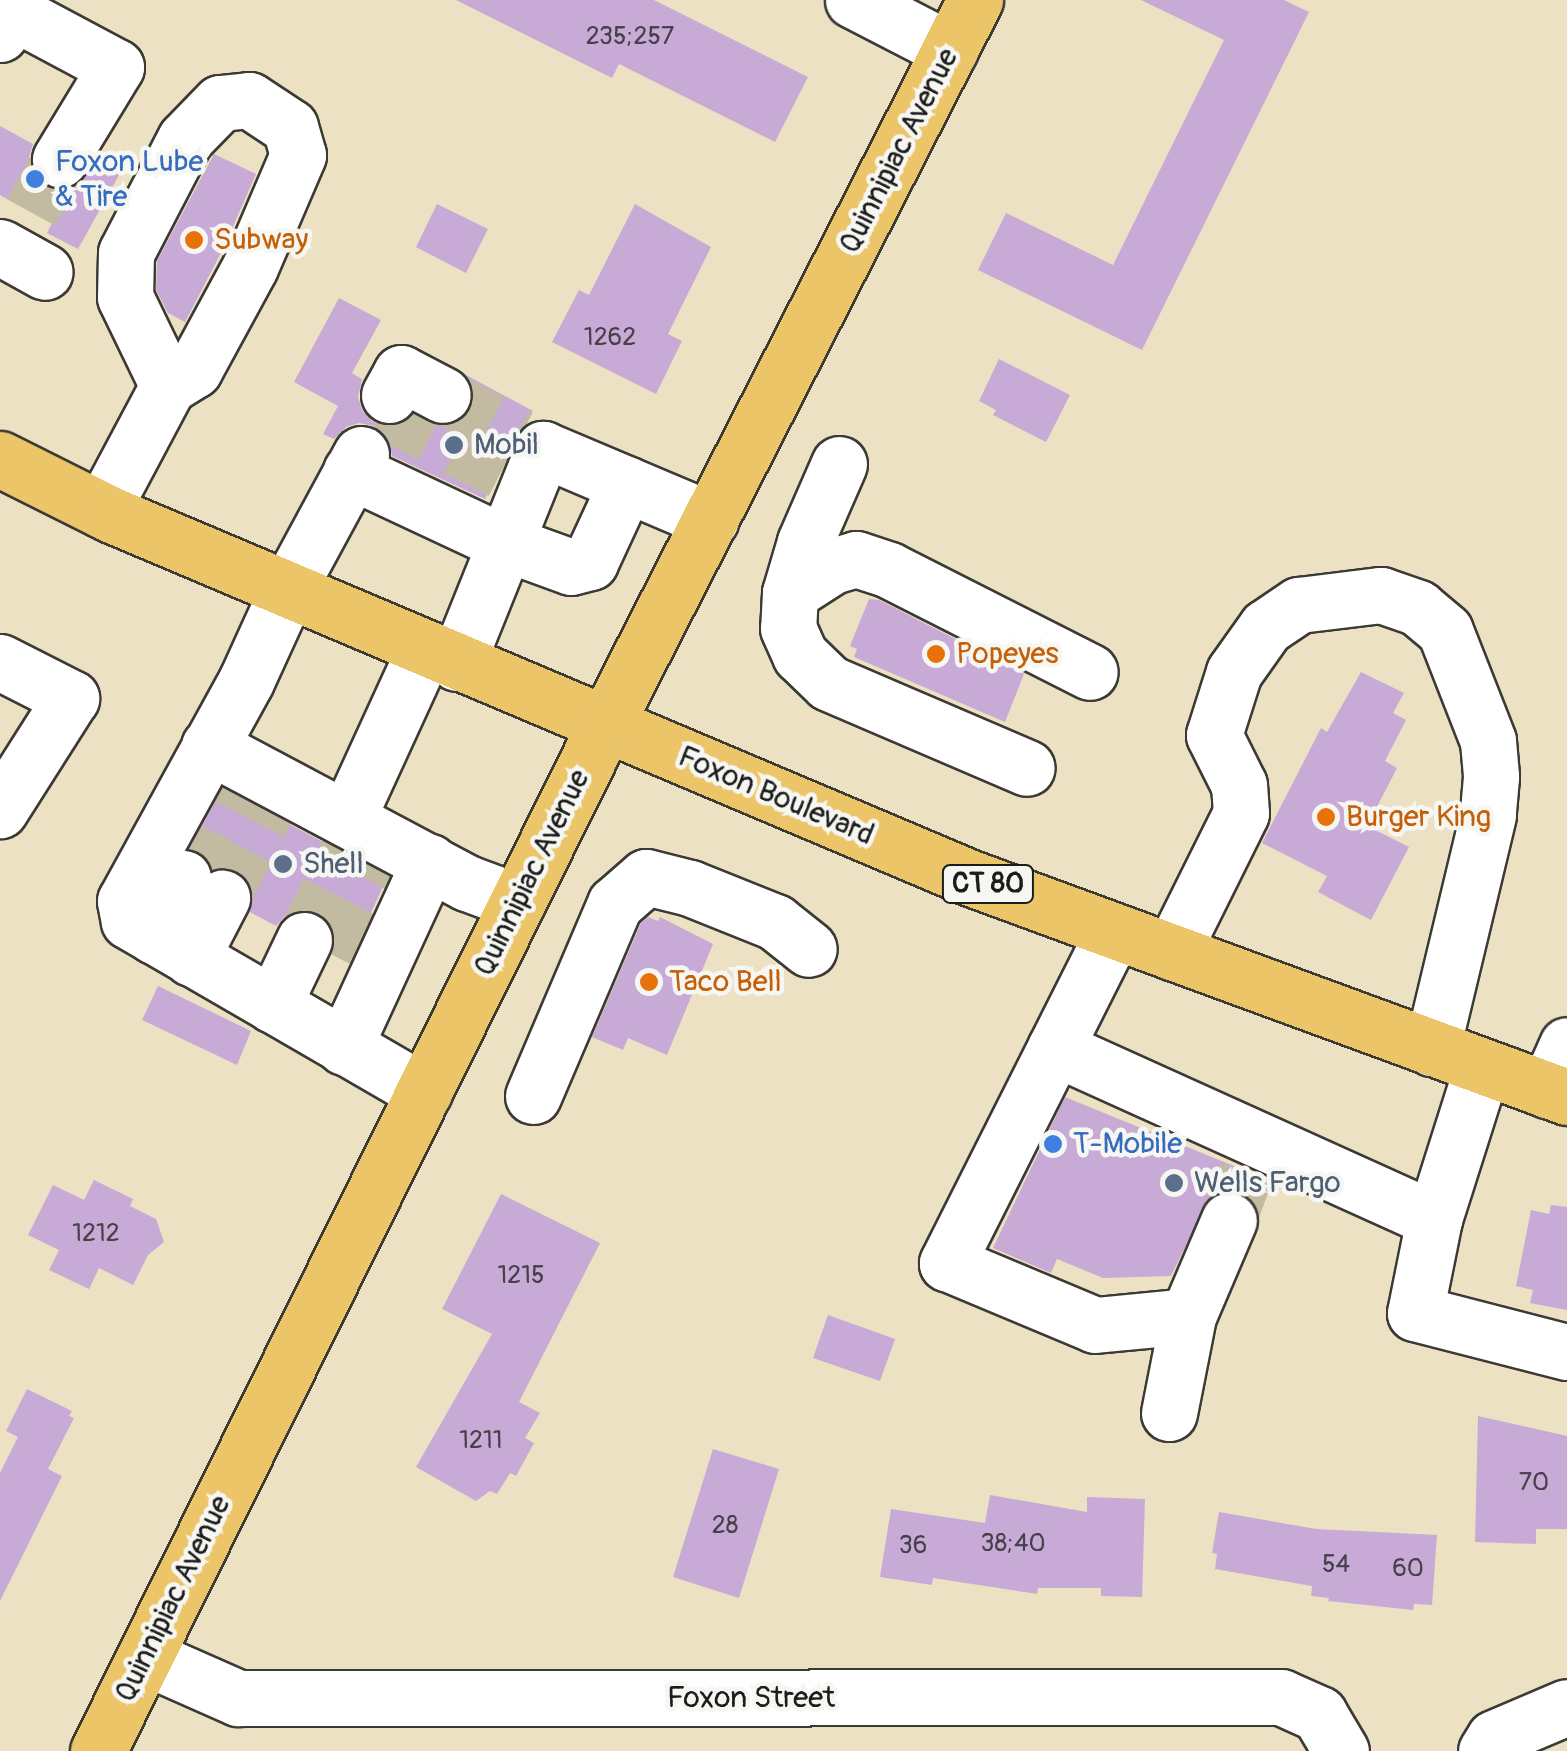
<!DOCTYPE html>
<html>
<head>
<meta charset="utf-8">
<style>
  body { margin:0 }
  #map { position:relative; width:1567px; height:1751px; overflow:hidden; background:#ede1c3; font-family:Pangolin,sans-serif }
  div>[style] { position:absolute }
  .building>* { inset:0; background:#c7aad5 }
  .minor-tunnel>* { height:55px; margin-top:-27.5px; transform-origin:0; background:repeating-linear-gradient(90deg,#c3baa2 0 55px,transparent 0 83px) }
  .roads { filter:drop-shadow(2px 0 #3b3a35) drop-shadow(-2px 0 #3b3a35) drop-shadow(0 2px #3b3a35) drop-shadow(0 -2px #3b3a35) }
  .minor>* { height:55px; margin:-27.5px; padding:0 27.5px; transform-origin:27.5px; border-radius:27.5px; background:#fff }
  .major>* { height:55px; margin:-27.5px; padding:0 27.5px; transform-origin:27.5px; border-radius:27.5px; background:#ecc569 }
  .dots>* { width:28px; height:28px; translate:-50% -50%; box-sizing:border-box; border:5px solid #f6f6f2; border-radius:50% }
  span { translate:-50% -50%; white-space:nowrap; text-align:center; line-height:1.15; -webkit-text-stroke:9px #f6f6f2; paint-order:stroke }
  .number-label { font-size:25px; color:#47404a }
  .number-label span { -webkit-text-stroke-width:0 }
  .shield-label span { padding:2px 8px; background:#f6f6f2; border:2px solid; border-radius:8px; -webkit-text-stroke-width:0 }
  .shield-label { font-size:28px; color:#1c1c1c; font-weight:700 }
  .street-label { font-size:30px; color:#1c1c1c }
  .shop-label { font-size:30px; color:#366cbe }
  .left { translate:0 -50%; text-align:left }
  .food-label { font-size:30px; color:#c56008 }
  .service-label { font-size:30px; color:#4e5e75 }
</style>
</head>
<body>
<div id="map">
  <div class="building">
    <div style="clip-path:polygon(456px 0,654px 0,808px 77px,775px 142px,619px 64px,612px 78px)"></div>
    <div style="clip-path:polygon(1141px 0,1284px 0,1309px 12px,1142px 350px,978px 270px,1006px 213px,1113px 265px,1224px 40px)"></div>
    <div style="clip-path:polygon(0 126px,33px 144px,29px 157px,32px 173px,45px 186px,60px 190px,76px 186px,100px 154px,124px 166px,78px 249px,47px 233px,52px 223px,0 195px)"></div>
    <div style="clip-path:polygon(214px 154px,256px 174px,224px 247px,185px 322px,168px 313px,156px 290px,157px 261px)"></div>
    <div style="clip-path:polygon(437px 204px,488px 229px,466px 273px,416px 247px)"></div>
    <div style="clip-path:polygon(635px 204px,711px 247px,668px 334px,682px 341px,656px 394px,552px 342px,579px 290px,589px 295px)"></div>
    <div style="clip-path:polygon(339px 298px,381px 320px,352px 373px,362px 379px,358px 397px,362px 410px,373px 422px,391px 426px,412px 414px,443px 426px,459px 422px,470px 410px,474px 395px,466px 375px,533px 411px,514px 437px,485px 499px,392px 456px,388px 438px,375px 426px,359px 423px,346px 427px,334px 439px,323px 434px,338px 406px,294px 382px)"></div>
    <div style="clip-path:polygon(999px 359px,1070px 395px,1046px 442px,993px 415px,996px 410px,979px 401px)"></div>
    <div style="clip-path:polygon(869px 599px,879px 600px,1024px 674px,1005px 722px,854px 657px,857px 649px,850px 646px)"></div>
    <div style="clip-path:polygon(1361px 672px,1404px 693px,1393px 713px,1406px 720px,1385px 761px,1397px 768px,1367px 826px,1409px 847px,1371px 920px,1318px 892px,1327px 876px,1262px 843px,1321px 728px,1327px 732px)"></div>
    <div style="clip-path:polygon(222px 789px,388px 876px,348px 962px,332px 954px,335px 937px,330px 923px,318px 912px,301px 909px,286px 915px,276px 926px,250px 912px,253px 896px,248px 880px,237px 871px,212px 869px,208px 860px,190px 848px)"></div>
    <div style="clip-path:polygon(648px 917px,658px 921px,660px 917px,713px 944px,667px 1055px,628px 1038px,623px 1050px,592px 1037px,641px 923px)"></div>
    <div style="clip-path:polygon(158px 986px,251px 1031px,237px 1065px,142px 1020px)"></div>
    <div style="clip-path:polygon(1065px 1097px,1263px 1178px,1254px 1201px,1242px 1192px,1226px 1189px,1210px 1196px,1171px 1276px,1103px 1278px,1057px 1259px,1051px 1273px,993px 1248px)"></div>
    <div style="clip-path:polygon(94px 1180px,133px 1199px,130px 1206px,156px 1219px,164px 1242px,148px 1255px,133px 1285px,99px 1268px,89px 1289px,49px 1270px,59px 1250px,28px 1235px,53px 1185px,84px 1200px)"></div>
    <div style="clip-path:polygon(501px 1194px,600px 1243px,519px 1402px,540px 1413px,525px 1438px,534px 1443px,516px 1476px,510px 1473px,497px 1494px,490px 1491px,476px 1501px,416px 1467px,492px 1334px,442px 1309px)"></div>
    <div style="clip-path:polygon(1551px 1205px,1567px 1207px,1567px 1310px,1530px 1303px,1533px 1290px,1516px 1286px,1531px 1210px,1549px 1214px)"></div>
    <div style="clip-path:polygon(828px 1315px,895px 1339px,880px 1381px,813px 1358px)"></div>
    <div style="clip-path:polygon(27px 1389px,72px 1411px,69px 1416px,74px 1418px,48px 1469px,62px 1476px,0 1601px,0 1473px,18px 1437px,6px 1431px)"></div>
    <div style="clip-path:polygon(1478px 1416px,1567px 1436px,1567px 1529px,1536px 1529px,1536px 1544px,1475px 1542px)"></div>
    <div style="clip-path:polygon(713px 1449px,779px 1469px,739px 1598px,673px 1577px)"></div>
    <div style="clip-path:polygon(990px 1495px,1087px 1512px,1087px 1497px,1145px 1499px,1142px 1597px,1101px 1596px,1101px 1588px,1038px 1588px,1037px 1594px,933px 1578px,932px 1585px,880px 1577px,891px 1509px,985px 1523px)"></div>
    <div style="clip-path:polygon(1219px 1512px,1316px 1529px,1437px 1535px,1432px 1605px,1414px 1604px,1413px 1610px,1328px 1601px,1329px 1598px,1311px 1596px,1312px 1586px,1215px 1569px,1217px 1554px,1212px 1553px)"></div>
  </div>
  <div class="minor-tunnel">
    <div style="left:31px;top:212px;width:60px;rotate:-61.3deg"></div>
    <div style="left:443px;top:395px;width:87px;rotate:28.9deg"></div>
    <div style="left:382px;top:410px;width:134px;rotate:27.1deg"></div>
    <div style="left:183px;top:878px;width:102px;rotate:-66.2deg"></div>
    <div style="left:222px;top:898px;width:101px;rotate:-62.9deg"></div>
    <div style="left:304px;top:940px;width:102px;rotate:-63.7deg"></div>
    <div style="left:343px;top:960px;width:102px;rotate:-62.4deg"></div>
    <div style="left:1229px;top:1220px;width:51px;rotate:-70.5deg"></div>
  </div>
  <div class="roads">
    <div class="minor">
      <div style="left:853px;top:0;width:109px;rotate:27.3deg"></div>
      <div style="left:0;top:34px;width:25px;rotate:-64deg"></div>
      <div style="left:11px;top:11px;width:119px;rotate:28.1deg"></div>
      <div style="left:116px;top:67px;width:108px;rotate:121.3deg"></div>
      <div style="left:0;top:247px;width:51px;rotate:29.1deg"></div>
      <div style="left:389px;top:395px;width:25px;rotate:-61deg"></div>
      <div style="left:401px;top:373px;width:47px;rotate:27.6deg"></div>
      <div style="left:361px;top:454px;width:156px;rotate:118.4deg"></div>
      <div style="left:287px;top:591px;width:99px;rotate:114.5deg"></div>
      <div style="left:246px;top:681px;width:251px;rotate:118.8deg"></div>
      <div style="left:125px;top:901px;width:20px;rotate:79deg"></div>
      <div style="left:129px;top:921px;width:341px;rotate:30.1deg"></div>
      <div style="left:839px;top:464px;width:85px;rotate:113.6deg"></div>
      <div style="left:805px;top:542px;width:53px;rotate:106.4deg"></div>
      <div style="left:790px;top:593px;width:35px;rotate:93deg"></div>
      <div style="left:788px;top:628px;width:30px;rotate:66deg"></div>
      <div style="left:800px;top:655px;width:40px;rotate:44deg"></div>
      <div style="left:829px;top:683px;width:215px;rotate:23.2deg"></div>
      <div style="left:351px;top:471px;width:170px;rotate:25.1deg"></div>
      <div style="left:505px;top:543px;width:70px;rotate:20deg"></div>
      <div style="left:571px;top:567px;width:20px;rotate:-15deg"></div>
      <div style="left:590px;top:562px;width:86px;rotate:-65.2deg"></div>
      <div style="left:102px;top:510px;width:140px;rotate:-62deg"></div>
      <div style="left:168px;top:386px;width:31px;rotate:-32deg"></div>
      <div style="left:194px;top:370px;width:117px;rotate:-61.5deg"></div>
      <div style="left:250px;top:267px;width:122px;rotate:-66.8deg"></div>
      <div style="left:298px;top:155px;width:29px;rotate:-106deg"></div>
      <div style="left:290px;top:127px;width:49px;rotate:-146.6deg"></div>
      <div style="left:249px;top:100px;width:29px;rotate:174deg"></div>
      <div style="left:220px;top:103px;width:50px;rotate:134.2deg"></div>
      <div style="left:185px;top:139px;width:128px;rotate:117.4deg"></div>
      <div style="left:126px;top:253px;width:44px;rotate:91.3deg"></div>
      <div style="left:125px;top:297px;width:99px;rotate:64.2deg"></div>
      <div style="left:790px;top:593px;width:50px;rotate:-32.7deg"></div>
      <div style="left:832px;top:566px;width:25px;rotate:-16deg"></div>
      <div style="left:856px;top:559px;width:35px;rotate:18deg"></div>
      <div style="left:889px;top:570px;width:225px;rotate:26.9deg"></div>
      <div style="left:0;top:662px;width:80px;rotate:26.9deg"></div>
      <div style="left:71px;top:698px;width:133px;rotate:122.4deg"></div>
      <div style="left:457px;top:663px;width:231px;rotate:-68.1deg"></div>
      <div style="left:543px;top:449px;width:182px;rotate:22.9deg"></div>
      <div style="left:209px;top:746px;width:292px;rotate:28deg"></div>
      <div style="left:467px;top:883px;width:54px;rotate:20.4deg"></div>
      <div style="left:347px;top:819px;width:187px;rotate:-65.4deg"></div>
      <div style="left:1114px;top:931px;width:372px;rotate:116.7deg"></div>
      <div style="left:947px;top:1263px;width:160px;rotate:22.7deg"></div>
      <div style="left:1095px;top:1325px;width:93px;rotate:-5.5deg"></div>
      <div style="left:154px;top:936px;width:65px;rotate:-63.4deg"></div>
      <div style="left:1172px;top:952px;width:155px;rotate:-63.6deg"></div>
      <div style="left:1241px;top:813px;width:28px;rotate:-94deg"></div>
      <div style="left:1239px;top:785px;width:56px;rotate:-116.6deg"></div>
      <div style="left:1214px;top:735px;width:66px;rotate:-72.4deg"></div>
      <div style="left:1234px;top:672px;width:55px;rotate:-54.6deg"></div>
      <div style="left:1266px;top:627px;width:40px;rotate:-34deg"></div>
      <div style="left:1299px;top:605px;width:83px;rotate:-7deg"></div>
      <div style="left:1381px;top:595px;width:39px;rotate:19deg"></div>
      <div style="left:1418px;top:608px;width:35px;rotate:40deg"></div>
      <div style="left:1445px;top:631px;width:118px;rotate:68.6deg"></div>
      <div style="left:1488px;top:741px;width:36px;rotate:85deg"></div>
      <div style="left:1491px;top:777px;width:38px;rotate:95deg"></div>
      <div style="left:1488px;top:815px;width:240px;rotate:103.5deg"></div>
      <div style="left:191px;top:958px;width:68px;rotate:-62.7deg"></div>
      <div style="left:273px;top:1005px;width:72px;rotate:-64.5deg"></div>
      <div style="left:344px;top:1047px;width:204px;rotate:-65.3deg"></div>
      <div style="left:1055px;top:1048px;width:416px;rotate:24.3deg"></div>
      <div style="left:1434px;top:1219px;width:158px;rotate:-72.4deg"></div>
      <div style="left:1547px;top:1090px;width:49px;rotate:-66deg"></div>
      <div style="left:533px;top:1096px;width:209px;rotate:-66.9deg"></div>
      <div style="left:615px;top:904px;width:41px;rotate:-41.1deg"></div>
      <div style="left:646px;top:877px;width:45px;rotate:14deg"></div>
      <div style="left:690px;top:888px;width:92px;rotate:21.8deg"></div>
      <div style="left:775px;top:922px;width:43px;rotate:38.5deg"></div>
      <div style="left:1434px;top:1219px;width:96px;rotate:101.4deg"></div>
      <div style="left:1415px;top:1313px;width:157px;rotate:14.4deg"></div>
      <div style="left:1169px;top:1413px;width:99px;rotate:-78.9deg"></div>
      <div style="left:1188px;top:1316px;width:104px;rotate:-66.9deg"></div>
      <div style="left:145px;top:1657px;width:102px;rotate:23.8deg"></div>
      <div style="left:238px;top:1698px;width:1043px;rotate:-0.05deg"></div>
      <div style="left:1281px;top:1697px;width:42px;rotate:24.1deg"></div>
      <div style="left:1319px;top:1714px;width:43px;rotate:59.3deg"></div>
      <div style="left:1486px;top:1751px;width:15px;rotate:-58deg"></div>
      <div style="left:1494px;top:1738px;width:79px;rotate:-23deg"></div>
    </div>
    <div class="major">
      <div style="left:0;top:459px;width:125px;rotate:26.6deg"></div>
      <div style="left:112px;top:515px;width:929px;rotate:22.92deg"></div>
      <div style="left:968px;top:877px;width:638px;rotate:20.17deg"></div>
      <div style="left:98px;top:1751px;width:1144px;rotate:-63.7deg"></div>
      <div style="left:605px;top:725px;width:814px;rotate:-62.96deg"></div>
    </div>
  </div>
  <div class="dots">
    <div style="left:35px;top:179px;background:#3f7fe0"></div>
    <div style="left:194px;top:240px;background:#e8710a"></div>
    <div style="left:454px;top:445px;background:#5c6f8a"></div>
    <div style="left:936px;top:654px;background:#e8710a"></div>
    <div style="left:1326px;top:817px;background:#e8710a"></div>
    <div style="left:283px;top:864px;background:#5c6f8a"></div>
    <div style="left:649px;top:982px;background:#e8710a"></div>
    <div style="left:1053px;top:1144px;background:#3f7fe0"></div>
    <div style="left:1174px;top:1183px;background:#5c6f8a"></div>
  </div>
  <div class="number-label">
    <span style="left:630px;top:37px">235;257</span>
    <span style="left:610px;top:338px">1262</span>
    <span style="left:96px;top:1234px">1212</span>
    <span style="left:521px;top:1276px">1215</span>
    <span style="left:481px;top:1441px">1211</span>
    <span style="left:1534px;top:1483px">70</span>
    <span style="left:725px;top:1526px">28</span>
    <span style="left:1013px;top:1544px">38;40</span>
    <span style="left:913px;top:1546px">36</span>
    <span style="left:1336px;top:1565px">54</span>
    <span style="left:1408px;top:1569px">60</span>
  </div>
  <div class="shield-label">
    <span style="left:988px;top:884px">CT 80</span>
  </div>
  <div class="street-label">
    <span style="left:899px;top:151px;rotate:-63deg">Quinnipiac Avenue</span>
    <span style="left:776px;top:796px;rotate:23deg">Foxon Boulevard</span>
    <span style="left:532px;top:873px;rotate:-64deg">Quinnipiac Avenue</span>
    <span style="left:173px;top:1599px;rotate:-64deg">Quinnipiac Avenue</span>
    <span style="left:751px;top:1698px">Foxon Street</span>
  </div>
  <div class="shop-label">
    <span class="left" style="left:55px;top:179px">Foxon Lube<br>&amp; Tire</span>
    <span class="left" style="left:1073px;top:1144px">T-Mobile</span>
  </div>
  <div class="food-label">
    <span class="left" style="left:214px;top:240px">Subway</span>
    <span class="left" style="left:956px;top:654px">Popeyes</span>
    <span class="left" style="left:1346px;top:817px">Burger King</span>
    <span class="left" style="left:669px;top:982px">Taco Bell</span>
  </div>
  <div class="service-label">
    <span class="left" style="left:474px;top:445px">Mobil</span>
    <span class="left" style="left:303px;top:864px">Shell</span>
    <span class="left" style="left:1194px;top:1183px">Wells Fargo</span>
  </div>
</div>
</body>
</html>
